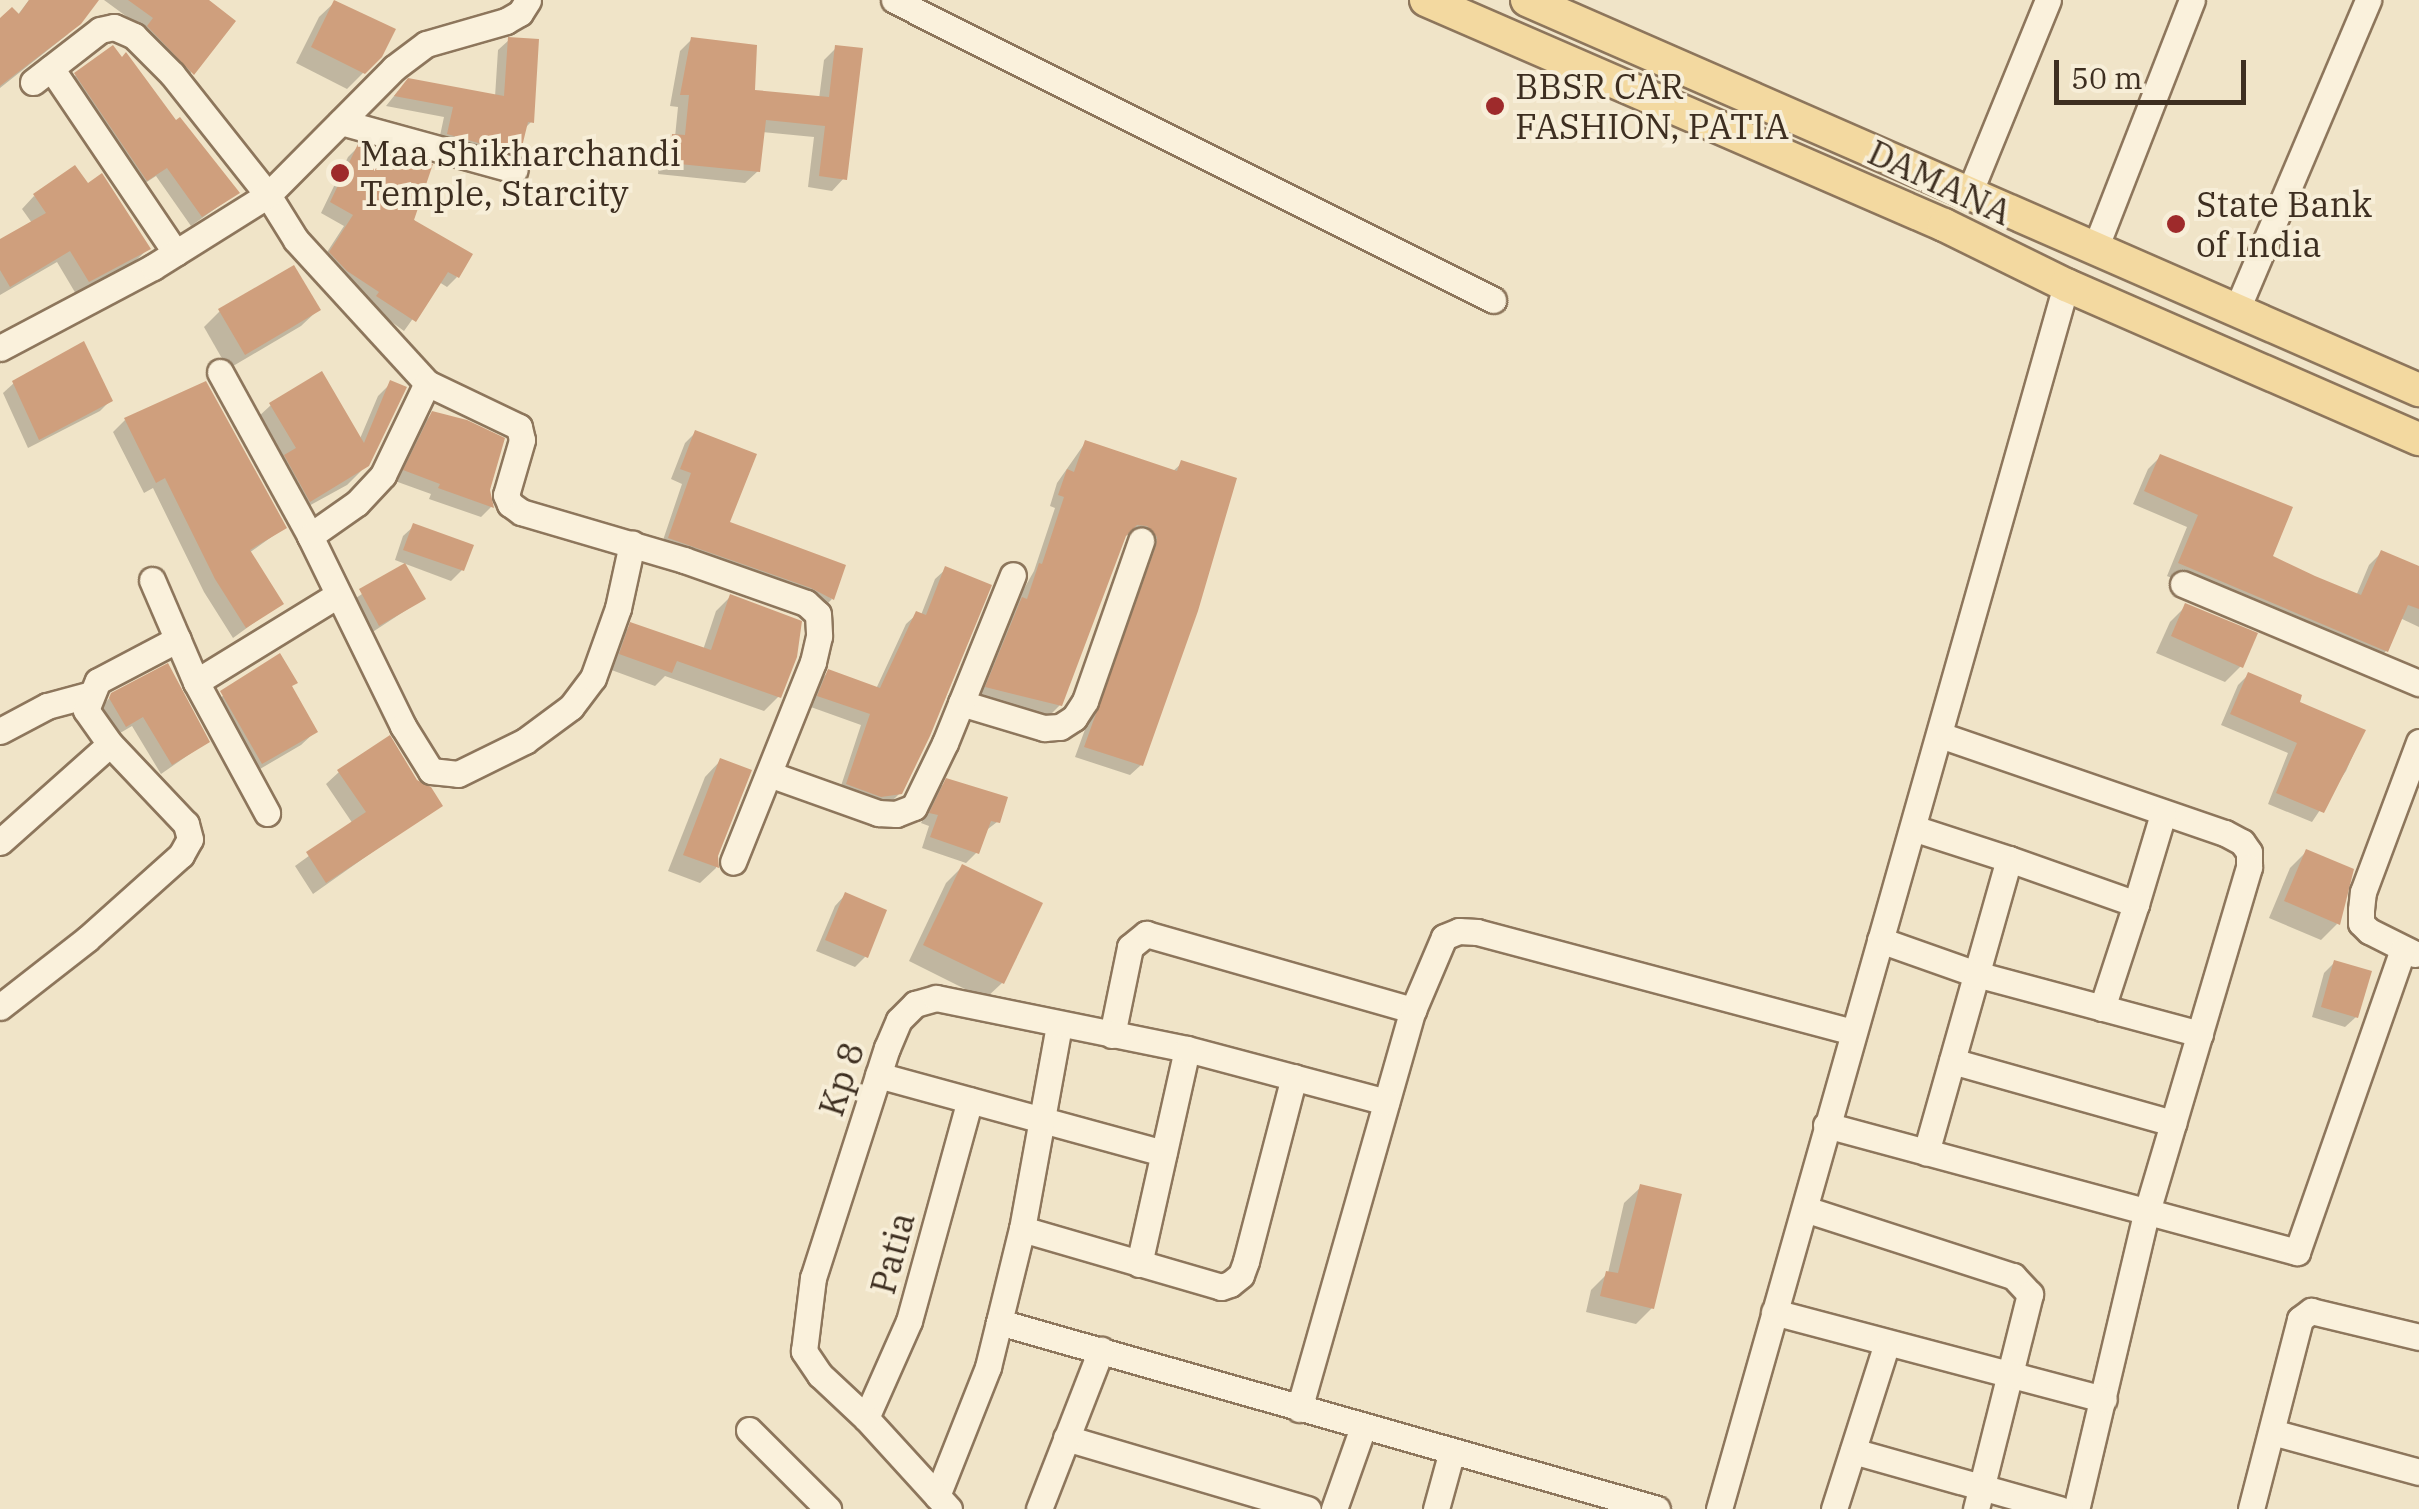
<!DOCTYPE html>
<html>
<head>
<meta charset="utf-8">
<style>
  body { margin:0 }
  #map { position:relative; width:2419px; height:1509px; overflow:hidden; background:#f0e4c8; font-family:"IBM Plex Serif",serif }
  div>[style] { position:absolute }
  .shadow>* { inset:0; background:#0003 }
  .building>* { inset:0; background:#cf9f7d }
  .roads { filter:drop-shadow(2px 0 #8d765c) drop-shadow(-2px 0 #8d765c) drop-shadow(0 2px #8d765c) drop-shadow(0 -2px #8d765c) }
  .minor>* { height:25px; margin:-12.5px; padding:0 12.5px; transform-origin:12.5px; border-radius:12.5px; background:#faf1dc }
  .major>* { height:32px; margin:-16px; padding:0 16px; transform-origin:16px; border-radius:16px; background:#f3d9a0 }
  .dots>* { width:28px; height:28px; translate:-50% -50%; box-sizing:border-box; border:5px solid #f7eed8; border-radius:50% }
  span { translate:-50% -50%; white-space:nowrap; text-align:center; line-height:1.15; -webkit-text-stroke:8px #f7eed8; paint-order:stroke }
  .poi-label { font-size:35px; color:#3d2e20 }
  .left { translate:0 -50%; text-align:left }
  .street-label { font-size:35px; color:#3d2e20 }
  .scale { position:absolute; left:2054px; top:60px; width:192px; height:45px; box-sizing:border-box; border:5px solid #3d2e20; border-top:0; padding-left:12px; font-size:30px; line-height:35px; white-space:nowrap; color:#3d2e20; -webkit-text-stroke:8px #f7eed8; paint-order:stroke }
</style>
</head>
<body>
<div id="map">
  <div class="shadow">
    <div style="clip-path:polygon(29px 0,82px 0,68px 34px,0 88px,0 22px,17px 16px)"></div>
    <div style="clip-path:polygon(104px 0,205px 0,232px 21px,182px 84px,145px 30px)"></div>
    <div style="clip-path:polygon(336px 1px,380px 56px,347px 89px,296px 63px,319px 17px)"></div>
    <div style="clip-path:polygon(692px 39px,752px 92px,819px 99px,824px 60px,836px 48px,844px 178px,832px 191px,808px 187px,814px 137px,762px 132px,758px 171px,745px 183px,658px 174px,661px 149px,675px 137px,678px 107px,670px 106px,680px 51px)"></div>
    <div style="clip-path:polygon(509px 40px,531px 122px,524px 129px,518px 153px,508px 164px,438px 145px,444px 117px,386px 106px,398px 91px,495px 97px,498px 50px)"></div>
    <div style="clip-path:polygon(76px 75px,175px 124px,237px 193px,191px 226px,156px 176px,136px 189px,66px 85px)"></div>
    <div style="clip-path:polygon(359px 146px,457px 277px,447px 287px,439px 282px,404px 331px,336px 281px,320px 263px,344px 226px,321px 213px,348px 157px)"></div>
    <div style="clip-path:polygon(34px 196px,148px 249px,135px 261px,76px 294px,57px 262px,0 295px,0 242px,32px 223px,22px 209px)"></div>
    <div style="clip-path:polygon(318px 310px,301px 326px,228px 369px,204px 327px,220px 311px)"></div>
    <div style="clip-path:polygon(14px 383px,110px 401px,100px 411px,28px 448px,3px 393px)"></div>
    <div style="clip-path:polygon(391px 383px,404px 388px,361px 471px,347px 485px,296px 513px,273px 469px,283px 459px,258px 417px,271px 405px,359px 441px,378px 396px)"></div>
    <div style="clip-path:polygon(433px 413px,488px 490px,491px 507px,481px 517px,429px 499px,431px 494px,395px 481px,422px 424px)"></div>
    <div style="clip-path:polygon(125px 420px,284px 528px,249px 553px,281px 603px,233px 638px,204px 592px,153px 488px,144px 493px,113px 432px)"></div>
    <div style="clip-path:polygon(696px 432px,727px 524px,832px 599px,822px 609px,660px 549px,682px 484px,671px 479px,685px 443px)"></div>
    <div style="clip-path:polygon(1085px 443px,1172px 472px,1182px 463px,1141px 765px,1130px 775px,1075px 757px,1147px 559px,1136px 536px,1124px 535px,1060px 705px,1050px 715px,976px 698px,1012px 610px,1034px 571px,1055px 508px,1050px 506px,1057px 483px)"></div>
    <div style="clip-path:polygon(2160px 457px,2269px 557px,2356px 596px,2369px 565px,2381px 553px,2419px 569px,2419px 627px,2400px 618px,2386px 651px,2373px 664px,2167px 576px,2187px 527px,2133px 504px,2148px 469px)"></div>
    <div style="clip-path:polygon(414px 526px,462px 570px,451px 581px,395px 560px,403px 536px)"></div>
    <div style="clip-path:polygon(404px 566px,423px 599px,368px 635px,350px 602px)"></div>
    <div style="clip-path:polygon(946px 569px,900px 793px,889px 804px,838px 795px,861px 725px,808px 706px,818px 683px,828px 672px,876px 689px,906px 624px,917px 614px,921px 615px,935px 579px)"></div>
    <div style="clip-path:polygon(731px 596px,779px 696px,764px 711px,665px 676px,655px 686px,606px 668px,616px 640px,631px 625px,703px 650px,716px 611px)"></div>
    <div style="clip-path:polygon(2186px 606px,2241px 666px,2225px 682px,2156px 653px,2170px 622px)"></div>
    <div style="clip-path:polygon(279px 657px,290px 687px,315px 732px,301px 745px,248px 776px,207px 707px)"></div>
    <div style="clip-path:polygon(2248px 675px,2296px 703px,2363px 732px,2346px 771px,2312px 822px,2268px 804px,2288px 753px,2221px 725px,2238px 685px)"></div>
    <div style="clip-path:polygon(112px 695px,207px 742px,161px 774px,132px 726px,115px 736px,99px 710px)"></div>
    <div style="clip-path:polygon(721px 760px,716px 868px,700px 883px,668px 871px,705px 777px)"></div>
    <div style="clip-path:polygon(339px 772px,415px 781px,439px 805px,313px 894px,295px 866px,353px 824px,326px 784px)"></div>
    <div style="clip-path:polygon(947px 781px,997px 822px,984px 832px,977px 852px,966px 863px,922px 848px,929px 826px,921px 823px,936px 791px)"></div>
    <div style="clip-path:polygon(2306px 852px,2337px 924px,2321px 940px,2269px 918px,2290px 868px)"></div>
    <div style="clip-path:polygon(962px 867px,1002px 983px,985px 999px,909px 961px,946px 883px)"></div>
    <div style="clip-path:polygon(845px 895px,865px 957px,855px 967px,816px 951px,835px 906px)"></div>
    <div style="clip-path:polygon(2335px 962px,2356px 1017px,2345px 1027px,2312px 1017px,2324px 973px)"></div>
    <div style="clip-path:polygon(1641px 1187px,1652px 1308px,1636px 1324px,1586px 1312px,1591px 1290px,1608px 1273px,1624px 1203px)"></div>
  </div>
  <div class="building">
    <div style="clip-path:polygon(29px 0,99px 0,81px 24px,0 86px,0 18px,12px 7px,19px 14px)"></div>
    <div style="clip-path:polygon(128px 0,209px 0,236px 21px,194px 75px,147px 26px,153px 18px)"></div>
    <div style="clip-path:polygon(334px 0,396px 29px,382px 57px,365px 74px,311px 47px)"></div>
    <div style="clip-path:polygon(508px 37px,539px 39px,534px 123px,528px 122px,520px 155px,447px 134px,453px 107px,394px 96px,408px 78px,504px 96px)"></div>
    <div style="clip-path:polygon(691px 37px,757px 45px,755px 90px,829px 97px,835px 45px,863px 48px,847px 180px,819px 176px,825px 126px,766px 120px,760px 172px,669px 163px,672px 134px,685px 135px,689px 95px,680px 95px)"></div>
    <div style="clip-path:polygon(113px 45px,122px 57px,126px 52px,176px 120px,180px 117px,240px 193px,202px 217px,167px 168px,147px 181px,74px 73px)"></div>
    <div style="clip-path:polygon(358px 144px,433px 164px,414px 220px,473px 254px,459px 278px,448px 272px,416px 322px,376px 296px,379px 292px,347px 271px,329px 252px,353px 215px,330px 202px)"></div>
    <div style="clip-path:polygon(75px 165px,88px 183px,102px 173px,151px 249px,89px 282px,70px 251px,10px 287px,0 270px,0 239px,46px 213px,33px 194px)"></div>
    <div style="clip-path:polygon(294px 265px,321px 310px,245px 355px,218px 309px)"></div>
    <div style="clip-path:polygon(84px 341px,113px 401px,39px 440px,12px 381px)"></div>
    <div style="clip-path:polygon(322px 371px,364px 443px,390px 380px,407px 387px,369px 466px,310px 502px,284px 455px,296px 448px,269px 403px)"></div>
    <div style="clip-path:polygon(206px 381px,287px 528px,250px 550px,284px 604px,246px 628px,215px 579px,165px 478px,156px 483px,124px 418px)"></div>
    <div style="clip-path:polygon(432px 411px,467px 420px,505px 438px,490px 490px,494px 508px,438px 488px,440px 484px,403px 470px)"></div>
    <div style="clip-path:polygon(695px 430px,757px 454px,730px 522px,846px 565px,834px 600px,811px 588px,668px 538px,691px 473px,680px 469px)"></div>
    <div style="clip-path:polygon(1085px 440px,1177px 471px,1181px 460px,1237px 478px,1198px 611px,1143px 766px,1084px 747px,1156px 546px,1157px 537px,1147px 526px,1137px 525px,1126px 536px,1062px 706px,985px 687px,1022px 597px,1027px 599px,1039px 563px,1042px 564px,1064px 497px,1058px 495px,1067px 469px,1074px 472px)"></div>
    <div style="clip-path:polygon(2160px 454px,2293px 507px,2273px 556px,2315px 576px,2361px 595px,2381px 550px,2419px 566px,2419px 609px,2408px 605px,2388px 652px,2178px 563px,2198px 515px,2144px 491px)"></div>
    <div style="clip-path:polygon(413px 523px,474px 545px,464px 571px,403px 550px)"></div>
    <div style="clip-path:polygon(405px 563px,426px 599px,379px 626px,359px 589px)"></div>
    <div style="clip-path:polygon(945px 566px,992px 585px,930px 736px,902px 794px,881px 797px,846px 784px,870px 714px,817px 696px,828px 669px,880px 688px,916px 611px,926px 615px)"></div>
    <div style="clip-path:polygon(730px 594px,802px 621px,797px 657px,781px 698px,677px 661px,672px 673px,619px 654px,630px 622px,711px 650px)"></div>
    <div style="clip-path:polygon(2185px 603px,2258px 633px,2243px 668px,2171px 636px)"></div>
    <div style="clip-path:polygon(280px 653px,298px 683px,292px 686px,318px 732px,262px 764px,220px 691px)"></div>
    <div style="clip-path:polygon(168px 663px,210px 742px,172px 765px,143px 717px,126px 727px,109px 698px,111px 693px)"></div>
    <div style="clip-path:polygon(2248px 672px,2302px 695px,2300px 702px,2366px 730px,2324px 813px,2276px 793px,2297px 743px,2230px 714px)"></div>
    <div style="clip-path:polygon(390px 735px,417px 780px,431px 787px,443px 806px,326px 883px,306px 852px,366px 812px,337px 770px)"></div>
    <div style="clip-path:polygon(720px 758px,752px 770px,718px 856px,719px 868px,683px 855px)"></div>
    <div style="clip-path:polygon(946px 778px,1008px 797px,1000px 823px,991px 821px,979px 854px,930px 837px,938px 815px,929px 813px)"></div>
    <div style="clip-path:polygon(2306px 849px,2354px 869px,2340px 925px,2284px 901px)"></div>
    <div style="clip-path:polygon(962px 864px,1043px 903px,1004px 984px,923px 945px)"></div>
    <div style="clip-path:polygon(845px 892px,887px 910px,868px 958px,825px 940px)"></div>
    <div style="clip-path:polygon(2334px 960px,2372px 971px,2358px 1018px,2321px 1007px)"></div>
    <div style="clip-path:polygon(1640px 1184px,1682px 1194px,1654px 1309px,1600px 1296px,1606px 1271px,1618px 1273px)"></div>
  </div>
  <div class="roads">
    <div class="minor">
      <div style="left:894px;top:0;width:670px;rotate:26.6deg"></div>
      <div style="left:51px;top:68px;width:223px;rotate:56deg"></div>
      <div style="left:33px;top:82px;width:85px;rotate:-37.8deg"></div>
      <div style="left:100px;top:30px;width:14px;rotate:-12deg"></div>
      <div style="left:114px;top:27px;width:22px;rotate:24deg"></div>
      <div style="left:134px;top:36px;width:54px;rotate:45deg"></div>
      <div style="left:172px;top:74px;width:154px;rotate:51.6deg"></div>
      <div style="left:268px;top:195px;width:53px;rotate:58.1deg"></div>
      <div style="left:296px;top:240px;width:194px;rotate:47.5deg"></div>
      <div style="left:427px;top:383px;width:102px;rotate:25.6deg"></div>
      <div style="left:519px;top:427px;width:13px;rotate:77deg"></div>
      <div style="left:522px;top:440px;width:57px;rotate:106.2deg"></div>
      <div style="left:506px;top:495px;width:10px;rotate:66deg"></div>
      <div style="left:510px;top:504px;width:14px;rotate:36deg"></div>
      <div style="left:521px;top:512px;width:170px;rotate:16.4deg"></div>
      <div style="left:684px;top:560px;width:129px;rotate:19.4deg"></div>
      <div style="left:806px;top:603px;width:16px;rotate:43deg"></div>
      <div style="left:818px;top:614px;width:22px;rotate:87deg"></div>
      <div style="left:819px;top:636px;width:27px;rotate:103deg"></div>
      <div style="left:813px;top:662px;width:215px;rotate:111.8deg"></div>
      <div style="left:341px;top:122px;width:180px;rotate:15.4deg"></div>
      <div style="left:1970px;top:191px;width:206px;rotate:-67.8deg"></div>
      <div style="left:2096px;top:246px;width:264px;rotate:-68.7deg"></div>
      <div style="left:2237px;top:309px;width:336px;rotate:-67deg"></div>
      <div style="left:0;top:348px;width:173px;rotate:-27.9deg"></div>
      <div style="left:153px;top:267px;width:136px;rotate:-32.1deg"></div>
      <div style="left:268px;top:195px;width:179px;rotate:-45.2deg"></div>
      <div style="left:394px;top:68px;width:40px;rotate:-37deg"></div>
      <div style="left:426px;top:44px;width:83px;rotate:-16deg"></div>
      <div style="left:506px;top:21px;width:16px;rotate:-30deg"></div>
      <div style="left:520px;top:13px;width:15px;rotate:-58deg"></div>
      <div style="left:220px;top:372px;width:187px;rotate:61.2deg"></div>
      <div style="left:310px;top:536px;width:212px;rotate:63.9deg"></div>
      <div style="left:403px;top:726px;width:53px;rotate:58.1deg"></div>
      <div style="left:431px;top:771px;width:27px;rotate:6deg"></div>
      <div style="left:458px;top:774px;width:75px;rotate:-26.2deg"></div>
      <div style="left:525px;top:741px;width:57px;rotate:-36.5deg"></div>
      <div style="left:571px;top:707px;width:36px;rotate:-53deg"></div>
      <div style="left:593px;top:678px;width:74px;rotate:-70.3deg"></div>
      <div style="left:618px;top:608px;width:66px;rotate:-77.7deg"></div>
      <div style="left:310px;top:536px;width:57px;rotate:-35.1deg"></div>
      <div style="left:357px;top:503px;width:38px;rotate:-47deg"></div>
      <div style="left:383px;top:475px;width:102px;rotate:-64.4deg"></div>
      <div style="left:152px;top:580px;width:111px;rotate:66.7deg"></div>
      <div style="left:196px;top:682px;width:149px;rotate:61.5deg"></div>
      <div style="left:2183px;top:584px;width:256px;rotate:22.8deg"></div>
      <div style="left:196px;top:682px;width:164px;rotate:-31.6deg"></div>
      <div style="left:961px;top:703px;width:87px;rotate:16.8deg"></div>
      <div style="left:1044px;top:728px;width:16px;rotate:-4deg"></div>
      <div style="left:1060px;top:727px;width:17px;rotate:-33deg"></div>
      <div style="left:1074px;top:718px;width:20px;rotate:-57deg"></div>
      <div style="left:1085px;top:701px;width:170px;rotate:-70.7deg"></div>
      <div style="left:0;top:731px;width:53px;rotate:-28deg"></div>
      <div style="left:47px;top:706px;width:42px;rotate:-15deg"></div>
      <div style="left:1940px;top:735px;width:301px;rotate:19deg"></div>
      <div style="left:2225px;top:833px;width:19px;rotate:28deg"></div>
      <div style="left:2242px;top:842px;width:12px;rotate:55deg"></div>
      <div style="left:2249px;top:852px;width:15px;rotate:90deg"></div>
      <div style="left:2249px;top:867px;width:362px;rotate:106.5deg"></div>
      <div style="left:2146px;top:1214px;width:303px;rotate:103.3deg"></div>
      <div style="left:769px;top:774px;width:116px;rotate:19.7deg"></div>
      <div style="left:878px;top:813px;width:18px;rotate:3deg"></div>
      <div style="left:896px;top:814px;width:19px;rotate:-21deg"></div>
      <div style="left:914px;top:807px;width:71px;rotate:-64.2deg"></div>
      <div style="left:945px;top:743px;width:181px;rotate:-68deg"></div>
      <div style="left:1913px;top:828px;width:101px;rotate:17.9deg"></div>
      <div style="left:2009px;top:859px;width:305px;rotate:105.8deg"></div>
      <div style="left:0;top:842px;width:147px;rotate:-41.7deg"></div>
      <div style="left:2009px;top:859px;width:135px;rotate:19.5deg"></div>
      <div style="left:2136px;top:904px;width:94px;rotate:-73.3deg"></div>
      <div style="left:1880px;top:940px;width:102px;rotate:19.5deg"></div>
      <div style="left:1976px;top:974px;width:232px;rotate:15deg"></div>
      <div style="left:2415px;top:954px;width:51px;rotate:-153.4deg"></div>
      <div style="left:2369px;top:931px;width:11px;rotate:-135deg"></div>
      <div style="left:2361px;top:923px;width:13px;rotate:-90deg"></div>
      <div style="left:2361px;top:910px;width:18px;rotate:-84deg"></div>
      <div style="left:2363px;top:892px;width:160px;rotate:-69.5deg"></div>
      <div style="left:0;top:1007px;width:110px;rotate:-38deg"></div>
      <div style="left:87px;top:939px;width:126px;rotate:-41.8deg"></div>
      <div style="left:181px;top:855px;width:18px;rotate:-61deg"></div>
      <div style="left:190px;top:839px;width:16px;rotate:-105deg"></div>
      <div style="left:186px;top:824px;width:110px;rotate:-133.5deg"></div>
      <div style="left:110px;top:744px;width:42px;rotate:-125.2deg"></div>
      <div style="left:86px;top:710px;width:31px;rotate:-68deg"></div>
      <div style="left:98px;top:681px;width:90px;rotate:-27.7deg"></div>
      <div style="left:2102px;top:1008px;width:109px;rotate:-71.9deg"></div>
      <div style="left:1112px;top:1035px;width:90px;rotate:-78.4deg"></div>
      <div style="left:1130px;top:947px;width:21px;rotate:-39deg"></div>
      <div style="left:1146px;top:934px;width:278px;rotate:15.9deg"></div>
      <div style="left:1952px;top:1061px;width:230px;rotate:15.7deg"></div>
      <div style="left:878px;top:1075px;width:296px;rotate:15.3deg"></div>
      <div style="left:1826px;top:1125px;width:488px;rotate:15.1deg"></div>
      <div style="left:2297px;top:1252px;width:321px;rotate:-70.7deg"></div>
      <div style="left:1805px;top:1209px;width:219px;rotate:17.9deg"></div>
      <div style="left:2013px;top:1276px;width:25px;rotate:47deg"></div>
      <div style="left:2030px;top:1294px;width:222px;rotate:104.1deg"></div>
      <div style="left:1022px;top:1229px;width:207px;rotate:16.2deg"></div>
      <div style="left:1221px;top:1287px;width:9px;rotate:-18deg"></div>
      <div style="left:1230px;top:1284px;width:14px;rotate:-39deg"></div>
      <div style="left:1241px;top:1275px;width:15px;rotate:-70deg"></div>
      <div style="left:1246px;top:1261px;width:190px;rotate:-75.4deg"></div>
      <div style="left:1139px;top:1264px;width:220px;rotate:-77.4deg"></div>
      <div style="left:1774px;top:1312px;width:341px;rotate:14.8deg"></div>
      <div style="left:999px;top:1322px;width:684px;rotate:15.86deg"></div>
      <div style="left:1299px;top:1409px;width:415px;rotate:-74.1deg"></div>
      <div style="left:1413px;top:1010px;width:79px;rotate:-67deg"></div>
      <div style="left:1444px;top:937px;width:16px;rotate:-22deg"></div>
      <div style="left:1459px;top:931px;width:18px;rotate:3deg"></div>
      <div style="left:1477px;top:932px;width:389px;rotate:14.9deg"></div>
      <div style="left:866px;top:1418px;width:106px;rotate:-66.1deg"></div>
      <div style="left:909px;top:1321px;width:229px;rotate:-74.6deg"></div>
      <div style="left:749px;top:1430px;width:112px;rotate:45deg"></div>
      <div style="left:2272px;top:1432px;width:152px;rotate:15.2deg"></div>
      <div style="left:1066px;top:1438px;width:252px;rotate:16.4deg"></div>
      <div style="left:1853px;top:1451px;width:215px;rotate:15.7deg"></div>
      <div style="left:937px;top:1496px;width:139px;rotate:-68.4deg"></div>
      <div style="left:988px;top:1367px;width:142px;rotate:-76.2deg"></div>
      <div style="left:1022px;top:1229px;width:207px;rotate:-79.7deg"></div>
      <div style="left:949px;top:1509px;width:123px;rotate:-132.4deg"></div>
      <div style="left:866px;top:1418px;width:63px;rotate:-136.9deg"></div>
      <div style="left:820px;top:1375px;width:29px;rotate:-124deg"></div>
      <div style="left:804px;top:1351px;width:74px;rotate:-83deg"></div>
      <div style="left:813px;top:1278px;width:242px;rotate:-72.2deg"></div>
      <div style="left:887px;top:1048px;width:30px;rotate:-67deg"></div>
      <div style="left:899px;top:1020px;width:23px;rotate:-45deg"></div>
      <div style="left:915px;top:1004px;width:22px;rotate:-16deg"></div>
      <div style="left:936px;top:998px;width:256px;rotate:11.5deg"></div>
      <div style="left:1187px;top:1049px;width:206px;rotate:14.9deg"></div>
      <div style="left:1039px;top:1509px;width:171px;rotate:-68.7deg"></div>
      <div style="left:1334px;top:1509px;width:87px;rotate:-70.5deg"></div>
      <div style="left:1436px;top:1509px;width:60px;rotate:-74.6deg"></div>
      <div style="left:1719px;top:1509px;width:1272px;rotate:-74.17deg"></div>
      <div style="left:1834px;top:1509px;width:174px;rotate:-72.3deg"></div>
      <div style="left:2251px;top:1509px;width:196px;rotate:-75.5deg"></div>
      <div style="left:2300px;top:1319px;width:14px;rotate:-36deg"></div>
      <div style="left:2311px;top:1311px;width:111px;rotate:13.5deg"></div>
    </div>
    <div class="major">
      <div style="left:1426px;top:0;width:565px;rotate:23.48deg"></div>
      <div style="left:1944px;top:225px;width:136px;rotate:26.2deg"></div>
      <div style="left:2066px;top:285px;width:385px;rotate:23.6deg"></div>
      <div style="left:1527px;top:0;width:974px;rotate:23.62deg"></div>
    </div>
  </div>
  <div class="dots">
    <div style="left:1495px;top:106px;background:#9e2a2b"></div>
    <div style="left:340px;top:173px;background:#9e2a2b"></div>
    <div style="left:2176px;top:224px;background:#9e2a2b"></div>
  </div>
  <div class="poi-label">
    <span class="left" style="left:1515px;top:106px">BBSR CAR<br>FASHION, PATIA</span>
    <span class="left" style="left:360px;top:173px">Maa Shikharchandi<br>Temple, Starcity</span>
    <span class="left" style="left:2196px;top:224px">State Bank<br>of India</span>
  </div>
  <div class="street-label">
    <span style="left:1940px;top:182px;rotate:25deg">DAMANA</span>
    <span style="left:841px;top:1079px;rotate:-72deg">Kp 8</span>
    <span style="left:892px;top:1253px;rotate:-75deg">Patia</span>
  </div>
  <div class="scale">50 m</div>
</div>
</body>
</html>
